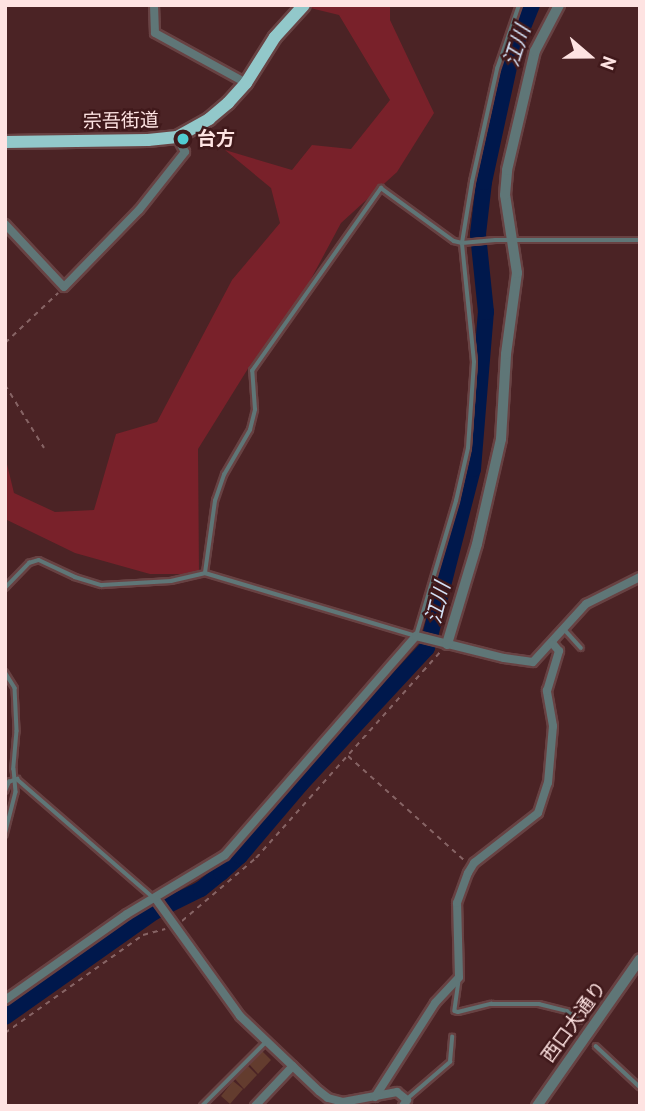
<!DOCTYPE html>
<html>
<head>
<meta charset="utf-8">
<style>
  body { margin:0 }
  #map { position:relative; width:645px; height:1111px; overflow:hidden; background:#4b2325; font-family:"PT Sans","Noto Sans JP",sans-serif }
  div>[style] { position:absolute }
  .green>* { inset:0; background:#79212a }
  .river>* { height:16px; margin:-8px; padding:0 8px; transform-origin:8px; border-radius:8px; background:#00184c }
  .building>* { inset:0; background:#633c2e }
  .path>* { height:2px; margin-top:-1px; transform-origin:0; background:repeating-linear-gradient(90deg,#866364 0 5px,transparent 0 10px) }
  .roads { filter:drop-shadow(2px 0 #684243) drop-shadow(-2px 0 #684243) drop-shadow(0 2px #684243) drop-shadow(0 -2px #684243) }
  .service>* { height:3.5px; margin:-1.75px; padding:0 1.75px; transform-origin:1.75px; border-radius:1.75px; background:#5f7677 }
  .minor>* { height:8px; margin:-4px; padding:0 4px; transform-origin:4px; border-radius:4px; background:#5f7677 }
  .tertiary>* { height:10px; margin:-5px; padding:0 5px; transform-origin:5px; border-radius:5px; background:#5f7677 }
  .trunk>* { height:12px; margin:-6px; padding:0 6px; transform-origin:6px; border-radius:6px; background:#92c8ca }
  .dots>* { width:19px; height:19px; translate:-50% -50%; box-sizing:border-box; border:4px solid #40191b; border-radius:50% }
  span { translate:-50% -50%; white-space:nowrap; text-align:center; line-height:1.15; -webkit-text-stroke:5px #40191b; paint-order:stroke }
  .street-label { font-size:19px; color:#fee3e2 }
  .poi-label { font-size:19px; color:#fee3e2; font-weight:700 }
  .left { translate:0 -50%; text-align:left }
  .water-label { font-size:21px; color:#d4e1f6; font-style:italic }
  .frame { position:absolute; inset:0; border:7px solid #fee3e2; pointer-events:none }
  .north { position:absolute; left:554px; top:21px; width:70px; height:70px; -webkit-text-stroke:5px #40191b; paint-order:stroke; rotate:110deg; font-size:19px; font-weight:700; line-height:28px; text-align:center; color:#fee3e2 }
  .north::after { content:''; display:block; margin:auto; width:24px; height:32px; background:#fee3e2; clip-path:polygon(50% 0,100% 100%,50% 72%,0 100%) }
</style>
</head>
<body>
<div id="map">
  <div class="green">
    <div style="clip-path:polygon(298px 5px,390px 5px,390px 20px,434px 113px,397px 172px,341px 223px,304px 292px,249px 367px,198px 449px,199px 574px,150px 574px,75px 553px,5px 519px,5px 456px,14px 493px,55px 512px,94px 510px,116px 434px,157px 422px,232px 280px,280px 223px,271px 188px,225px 150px,292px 170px,312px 145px,351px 149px,390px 100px,339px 15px)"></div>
  </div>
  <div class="river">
    <div style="left:5px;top:1017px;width:182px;rotate:-35.2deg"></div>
    <div style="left:154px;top:912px;width:52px;rotate:-26.1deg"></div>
    <div style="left:201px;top:889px;width:26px;rotate:-39deg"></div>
    <div style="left:221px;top:873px;width:25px;rotate:-42deg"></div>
    <div style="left:240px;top:856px;width:94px;rotate:-49.7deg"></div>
    <div style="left:301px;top:784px;width:185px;rotate:-47.2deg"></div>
    <div style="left:427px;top:648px;width:185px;rotate:-75.6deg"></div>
    <div style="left:473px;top:469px;width:158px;rotate:-85.3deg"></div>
    <div style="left:486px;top:312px;width:78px;rotate:-95.9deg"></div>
    <div style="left:478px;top:234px;width:52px;rotate:-83.4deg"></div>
    <div style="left:484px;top:182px;width:131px;rotate:-77.7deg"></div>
    <div style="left:512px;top:54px;width:53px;rotate:-67.8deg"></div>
  </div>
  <div class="building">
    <div style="clip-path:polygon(262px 1051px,271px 1060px,258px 1074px,249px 1064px)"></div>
    <div style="clip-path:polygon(248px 1066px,257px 1075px,244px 1089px,235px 1079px)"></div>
    <div style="clip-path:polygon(233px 1081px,243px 1089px,230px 1104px,221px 1096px)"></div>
  </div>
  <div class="path">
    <div style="left:5px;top:343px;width:73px;rotate:-43.3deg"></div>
    <div style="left:5px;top:385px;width:74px;rotate:58.2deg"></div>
    <div style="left:348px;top:756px;width:159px;rotate:41.9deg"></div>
    <div style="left:182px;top:921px;width:97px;rotate:-40.4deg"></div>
    <div style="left:256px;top:858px;width:279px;rotate:-48.2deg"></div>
    <div style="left:5px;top:1033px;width:169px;rotate:-35.4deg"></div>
    <div style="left:143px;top:935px;width:23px;rotate:-15deg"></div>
  </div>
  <div class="roads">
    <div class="service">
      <div style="left:205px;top:573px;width:220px;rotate:16.6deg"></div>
      <div style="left:416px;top:636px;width:141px;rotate:-73.5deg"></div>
      <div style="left:456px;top:501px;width:54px;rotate:-77.2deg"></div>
      <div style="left:468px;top:448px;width:86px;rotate:-86deg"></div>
      <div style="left:474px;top:362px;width:120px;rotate:-95.8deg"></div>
      <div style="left:462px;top:243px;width:62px;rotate:-80.7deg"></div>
      <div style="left:472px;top:182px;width:116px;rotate:-77.5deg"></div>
      <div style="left:497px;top:69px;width:68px;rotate:-71deg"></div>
      <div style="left:5px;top:588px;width:35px;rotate:-46deg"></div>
      <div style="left:29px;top:563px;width:10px;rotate:-17deg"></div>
      <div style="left:39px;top:560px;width:40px;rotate:25deg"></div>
      <div style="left:75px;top:577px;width:28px;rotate:17deg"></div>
      <div style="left:102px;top:585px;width:69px;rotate:-3.3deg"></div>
      <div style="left:171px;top:581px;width:35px;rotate:-13deg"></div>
      <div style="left:205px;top:573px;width:73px;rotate:-82.1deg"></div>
      <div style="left:215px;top:501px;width:28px;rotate:-71deg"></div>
      <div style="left:224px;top:475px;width:52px;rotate:-60deg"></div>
      <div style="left:250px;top:430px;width:21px;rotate:-76deg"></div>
      <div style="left:255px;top:410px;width:39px;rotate:-94deg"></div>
      <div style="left:252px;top:371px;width:224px;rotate:-54.8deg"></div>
      <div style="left:381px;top:188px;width:90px;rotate:36deg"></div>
      <div style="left:454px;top:241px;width:8px;rotate:14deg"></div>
      <div style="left:462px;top:243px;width:33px;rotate:-5deg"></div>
      <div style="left:495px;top:240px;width:145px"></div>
      <div style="left:565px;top:630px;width:24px;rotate:48deg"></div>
      <div style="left:5px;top:672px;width:19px;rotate:58deg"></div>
      <div style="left:15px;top:688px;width:43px;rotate:87.3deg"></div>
      <div style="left:17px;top:731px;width:38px;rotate:95deg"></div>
      <div style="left:14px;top:769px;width:23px;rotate:85deg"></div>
      <div style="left:16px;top:792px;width:44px;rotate:104.3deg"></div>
      <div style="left:5px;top:791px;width:10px;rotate:-66deg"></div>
      <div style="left:9px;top:782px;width:9px;rotate:-21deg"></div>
      <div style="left:17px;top:779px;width:181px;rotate:41deg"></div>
      <div style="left:459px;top:981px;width:30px;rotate:98deg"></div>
      <div style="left:455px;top:1011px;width:3px;rotate:18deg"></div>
      <div style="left:458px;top:1012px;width:34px;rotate:-14deg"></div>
      <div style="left:491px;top:1004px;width:48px"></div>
      <div style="left:539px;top:1004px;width:29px;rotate:14deg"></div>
      <div style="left:567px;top:1011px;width:16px;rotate:38deg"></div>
      <div style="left:596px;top:1046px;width:60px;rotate:43deg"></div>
      <div style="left:407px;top:1099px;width:57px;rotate:-40.7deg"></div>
      <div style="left:450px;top:1062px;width:25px;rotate:-85deg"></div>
      <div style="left:202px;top:1106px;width:91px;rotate:-45deg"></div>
    </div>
    <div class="minor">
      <div style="left:154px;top:5px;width:28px;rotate:88deg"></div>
      <div style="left:155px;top:33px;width:104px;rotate:28.8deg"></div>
      <div style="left:5px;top:224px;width:86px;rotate:46.9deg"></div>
      <div style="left:64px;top:287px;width:107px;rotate:-45.8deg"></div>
      <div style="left:139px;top:210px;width:74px;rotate:-51.6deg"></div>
      <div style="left:185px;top:152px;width:17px;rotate:-118deg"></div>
      <div style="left:155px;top:898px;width:145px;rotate:54.2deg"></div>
      <div style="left:240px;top:1016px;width:109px;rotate:43.5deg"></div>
      <div style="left:319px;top:1091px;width:11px;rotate:38deg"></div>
      <div style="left:328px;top:1098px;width:16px;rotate:15deg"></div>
      <div style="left:343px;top:1102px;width:55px;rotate:-10.5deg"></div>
      <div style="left:397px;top:1092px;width:13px;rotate:39deg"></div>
      <div style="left:407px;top:1100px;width:7px;rotate:124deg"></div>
      <div style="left:5px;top:1000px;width:149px;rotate:-35.2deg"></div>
      <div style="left:127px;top:914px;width:114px;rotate:-31deg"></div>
      <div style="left:225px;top:855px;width:291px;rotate:-48.9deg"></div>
      <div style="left:416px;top:636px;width:91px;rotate:14deg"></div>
      <div style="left:504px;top:658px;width:29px;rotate:8deg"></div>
      <div style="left:533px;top:662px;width:79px;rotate:-47.6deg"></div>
      <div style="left:586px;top:604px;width:60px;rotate:-26.6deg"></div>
      <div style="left:375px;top:1097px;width:112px;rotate:-57.4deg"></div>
      <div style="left:435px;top:1003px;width:35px;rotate:-47deg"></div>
      <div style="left:459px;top:977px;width:74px;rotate:-91.5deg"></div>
      <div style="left:457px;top:903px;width:32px;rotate:-70deg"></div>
      <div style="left:468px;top:873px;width:12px;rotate:-59deg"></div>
      <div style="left:474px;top:863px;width:81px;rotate:-38deg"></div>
      <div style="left:538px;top:813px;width:32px;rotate:-72deg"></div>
      <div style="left:548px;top:783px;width:57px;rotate:-85deg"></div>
      <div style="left:553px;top:726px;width:36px;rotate:-100deg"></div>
      <div style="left:547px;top:691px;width:42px;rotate:-73.3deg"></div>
      <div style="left:559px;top:651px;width:9px;rotate:-131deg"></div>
      <div style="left:255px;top:1106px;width:55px;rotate:-46.5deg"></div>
    </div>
    <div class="tertiary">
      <div style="left:447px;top:644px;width:104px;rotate:-73.3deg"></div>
      <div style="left:477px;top:544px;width:108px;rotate:-77.1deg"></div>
      <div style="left:501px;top:439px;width:85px;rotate:-86.6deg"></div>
      <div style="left:506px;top:354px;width:82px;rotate:-82.3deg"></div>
      <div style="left:517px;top:273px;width:79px;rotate:-98.7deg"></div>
      <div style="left:505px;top:195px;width:25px;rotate:-85deg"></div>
      <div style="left:507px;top:170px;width:122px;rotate:-76.8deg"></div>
      <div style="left:535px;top:51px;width:52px;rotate:-62.4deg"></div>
      <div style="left:537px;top:1106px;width:179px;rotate:-55deg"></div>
    </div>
    <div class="trunk">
      <div style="left:5px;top:142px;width:143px;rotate:-0.8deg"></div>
      <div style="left:148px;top:140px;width:29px;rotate:-6deg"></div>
      <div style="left:177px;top:137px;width:37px;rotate:-29deg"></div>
      <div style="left:209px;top:119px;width:25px;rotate:-40deg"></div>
      <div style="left:228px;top:103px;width:27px;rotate:-48deg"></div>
      <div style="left:246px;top:83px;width:54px;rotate:-57.8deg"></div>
      <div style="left:275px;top:37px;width:43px;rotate:-47.8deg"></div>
    </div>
  </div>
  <div class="dots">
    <div style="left:183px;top:139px;background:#51ccd2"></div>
  </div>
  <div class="street-label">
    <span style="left:121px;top:121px;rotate:-1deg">宗吾街道</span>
    <span style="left:574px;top:1022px;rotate:-54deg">西口大通り</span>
  </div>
  <div class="poi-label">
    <span class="left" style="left:197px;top:139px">台方</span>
  </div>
  <div class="water-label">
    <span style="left:517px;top:46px;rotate:-72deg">江川</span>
    <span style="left:438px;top:603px;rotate:-76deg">江川</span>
  </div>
  <div class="frame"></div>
  <div class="north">N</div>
</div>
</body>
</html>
